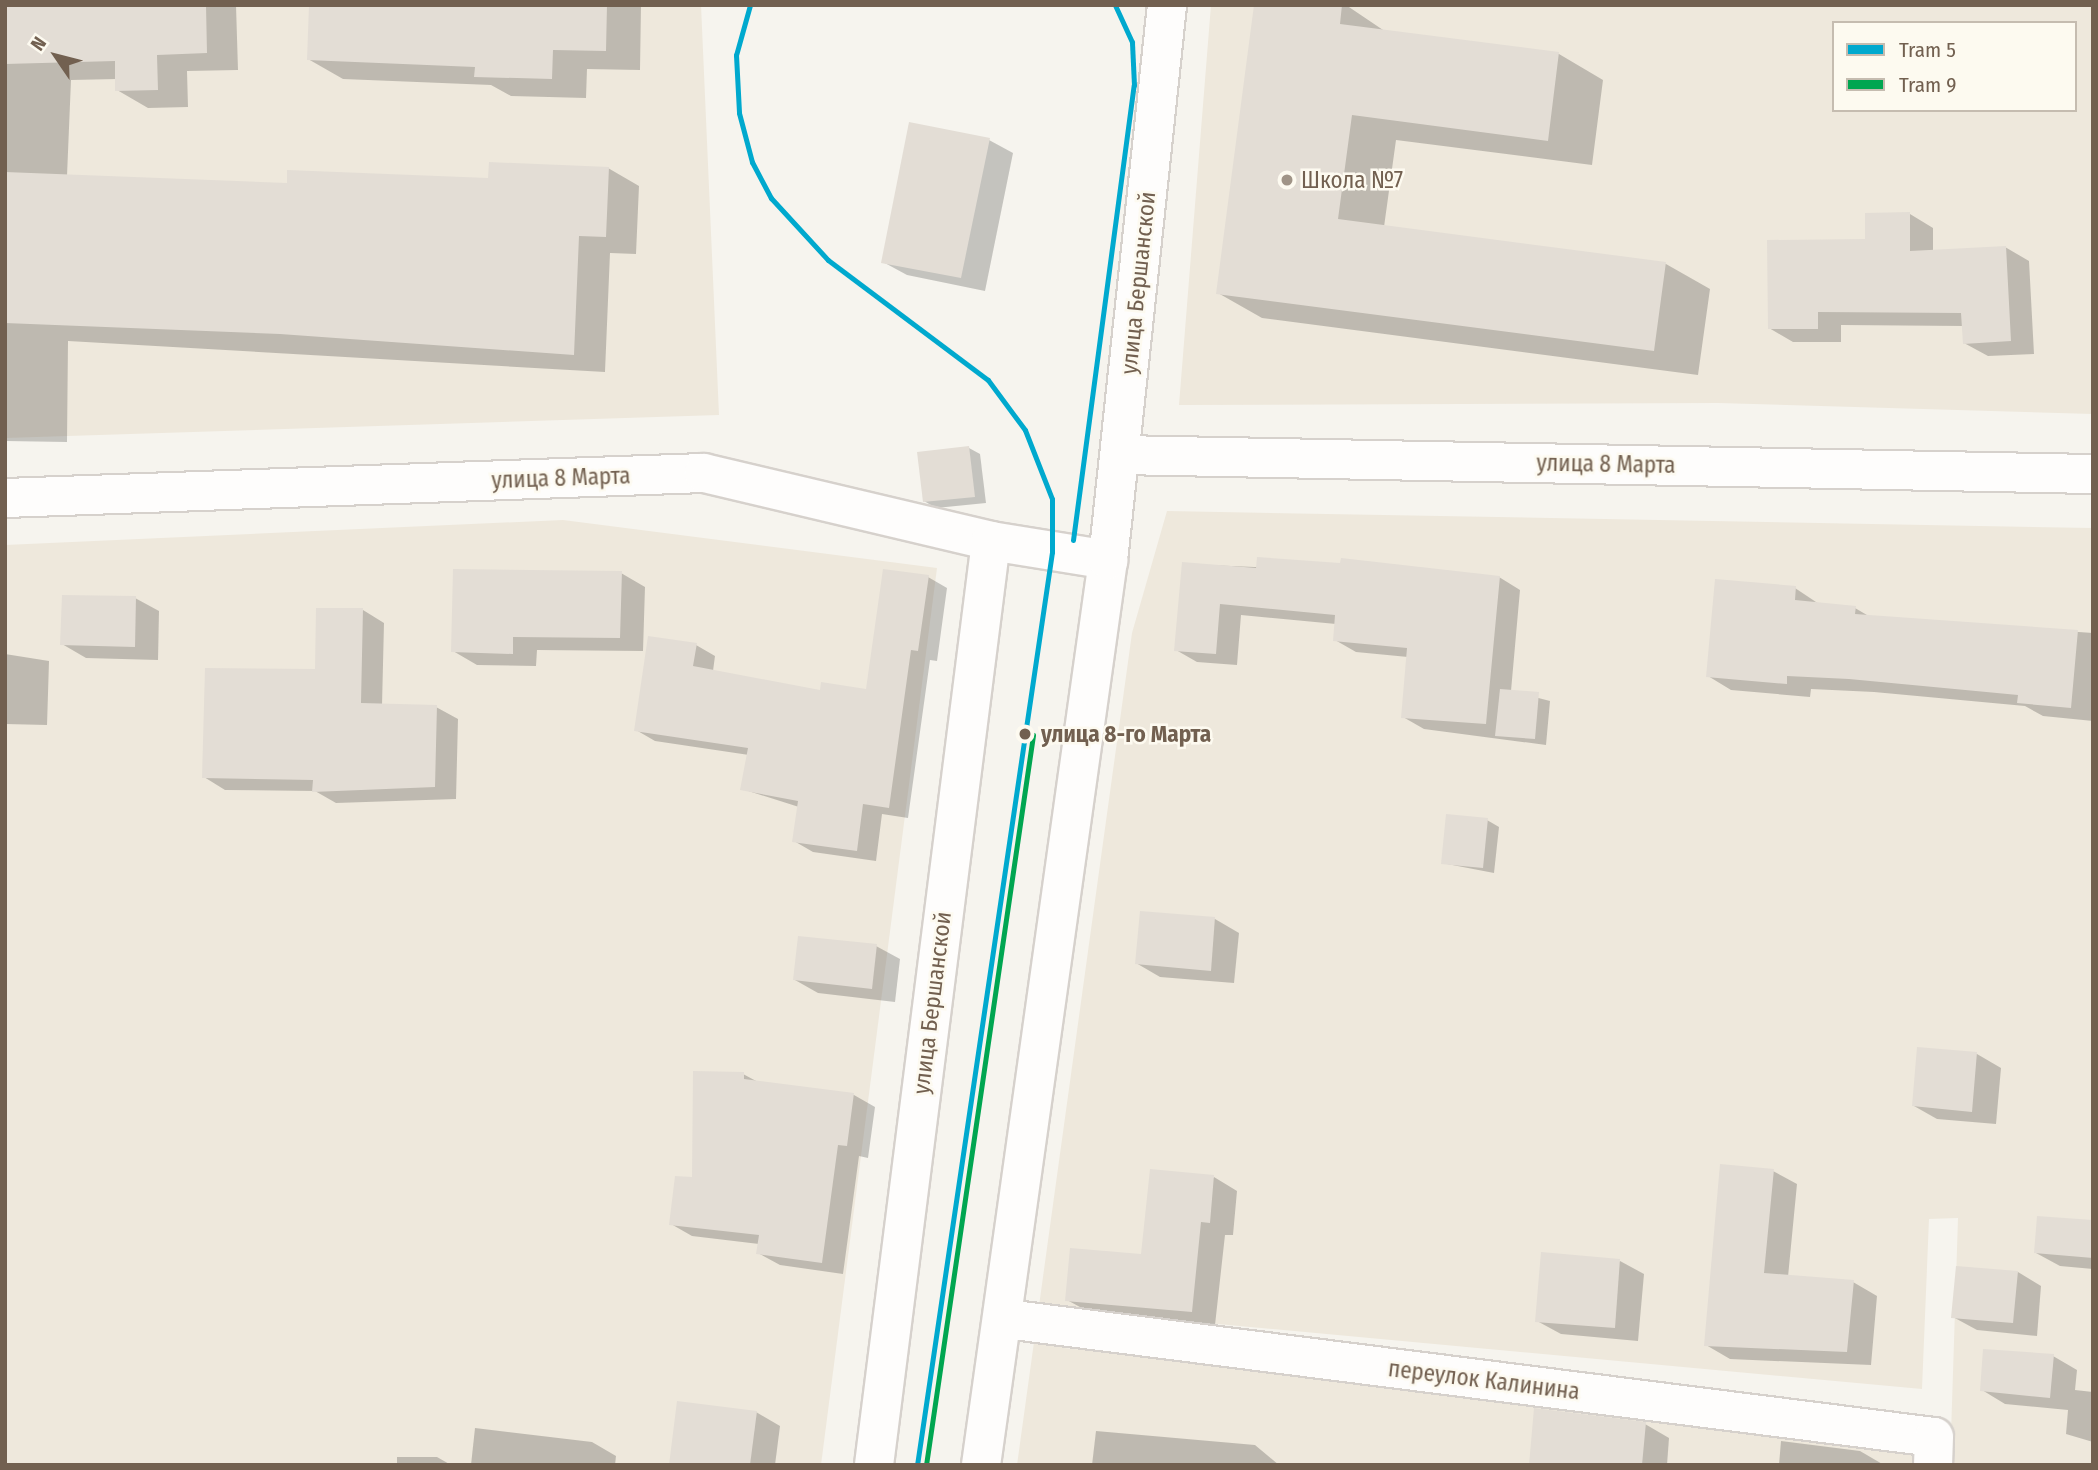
<!DOCTYPE html>
<html>
<head>
<meta charset="utf-8">
<style>
  body { margin:0 }
  #map { position:relative; width:2098px; height:1470px; overflow:hidden; background:#f6f4ee; font-family:"Fira Sans Condensed",sans-serif }
  div>[style] { position:absolute }
  .residential>* { inset:0; background:#eee8dc }
  .shadow>* { inset:0; background:#0003 }
  .building>* { inset:0; background:#e3ddd5 }
  .roads { filter:drop-shadow(2px 0 #d6d1cc) drop-shadow(-2px 0 #d6d1cc) drop-shadow(0 2px #d6d1cc) drop-shadow(0 -2px #d6d1cc) }
  .minor>* { height:38px; margin:-19px; padding:0 19px; transform-origin:19px; border-radius:19px; background:#fefdfc }
  .tram-1>* { height:5px; margin:-2.5px; padding:0 2.5px; transform-origin:2.5px; border-radius:2.5px; background:#00a9ce }
  .tram-2>* { height:5px; margin:-2.5px; padding:0 2.5px; transform-origin:2.5px; border-radius:2.5px; background:#00a651 }
  .dots>* { width:19px; height:19px; translate:-50% -50%; box-sizing:border-box; border:4px solid #fdfaf0; border-radius:50% }
  span { translate:-50% -50%; white-space:nowrap; text-align:center; line-height:1.15; -webkit-text-stroke:5px #fdfaf0; paint-order:stroke }
  .poi-label { font-size:23px; color:#726050 }
  .left { translate:0 -50%; text-align:left }
  .street-label { font-size:23px; color:#726050 }
  .stop-label { font-size:23px; color:#726050; font-weight:700 }
  .frame { position:absolute; inset:0; border:7px solid #726050; pointer-events:none }
  .legend { position:absolute; left:1832px; top:21px; width:245px; height:91px; box-sizing:border-box; background:#fdfaf0; border:2px solid #c5bcb0; margin:0; padding:9px 12px; list-style:none; font-size:21px; color:#726050 }
  .legend li { display:flex; align-items:center; gap:14px; height:35px }
  .legend b { width:35px; border:2px solid #c5bcb0 }
  .north { position:absolute; left:21px; top:21px; width:70px; height:70px; -webkit-text-stroke:5px #fdfaf0; paint-order:stroke; rotate:305deg; font-size:19px; font-weight:700; line-height:28px; text-align:center; color:#726050 }
  .north::after { content:''; display:block; margin:auto; width:24px; height:32px; background:#726050; clip-path:polygon(50% 0,100% 100%,50% 72%,0 100%) }
</style>
</head>
<body>
<div id="map">
  <div class="residential">
    <div style="clip-path:polygon(5px 5px,701px 5px,719px 415px,5px 438px)"></div>
    <div style="clip-path:polygon(evenodd,1211px 5px,2093px 5px,2093px 414px,1718px 403px,1179px 405px,1211px 5px,1834px 23px,2075px 23px,2075px 110px,1834px 110px,1834px 23px)"></div>
    <div style="clip-path:polygon(1167px 511px,2093px 528px,2093px 1465px,1950px 1465px,1958px 1218px,1929px 1219px,1922px 1389px,1066px 1310px,1064px 1348px,1908px 1426px,1920px 1465px,1017px 1465px,1132px 633px)"></div>
    <div style="clip-path:polygon(563px 520px,937px 568px,821px 1465px,5px 1465px,5px 545px)"></div>
  </div>
  <div class="shadow">
    <div style="clip-path:polygon(5px 5px,236px 5px,238px 70px,187px 71px,188px 107px,148px 108px,117px 90px,117px 79px,71px 80px,67px 176px,289px 185px,490px 180px,608px 168px,639px 186px,636px 254px,610px 253px,605px 372px,68px 341px,67px 442px,5px 441px)"></div>
    <div style="clip-path:polygon(310px 5px,641px 5px,640px 70px,587px 69px,586px 98px,511px 96px,491px 85px,343px 79px,308px 59px)"></div>
    <div style="clip-path:polygon(1256px 5px,1346px 5px,1386px 32px,1559px 54px,1603px 80px,1592px 165px,1396px 140px,1384px 227px,1666px 264px,1710px 289px,1698px 375px,1262px 318px,1218px 293px)"></div>
    <div style="clip-path:polygon(989px 140px,1013px 153px,985px 291px,907px 275px,883px 262px)"></div>
    <div style="clip-path:polygon(1910px 214px,1933px 228px,1933px 252px,2005px 247px,2029px 261px,2034px 354px,1988px 356px,1964px 343px,1964px 326px,1841px 325px,1841px 342px,1793px 342px,1769px 328px,1866px 241px)"></div>
    <div style="clip-path:polygon(969px 448px,980px 454px,986px 503px,936px 508px,924px 501px)"></div>
    <div style="clip-path:polygon(1184px 564px,1499px 577px,1520px 590px,1511px 691px,1550px 701px,1546px 745px,1424px 729px,1403px 717px,1408px 657px,1356px 652px,1335px 640px,1336px 624px,1241px 615px,1237px 665px,1197px 662px,1176px 650px)"></div>
    <div style="clip-path:polygon(621px 573px,645px 587px,643px 651px,537px 650px,536px 666px,477px 665px,453px 651px)"></div>
    <div style="clip-path:polygon(928px 577px,947px 588px,937px 661px,930px 660px,908px 818px,882px 814px,876px 861px,813px 852px,794px 841px,799px 807px,742px 789px,749px 755px,655px 741px,636px 730px,696px 645px,715px 656px,713px 671px,821px 692px,867px 691px)"></div>
    <div style="clip-path:polygon(1795px 588px,1819px 604px,1855px 608px,1872px 618px,2093px 633px,2093px 721px,2043px 716px,2025px 706px,1874px 692px,1811px 689px,1810px 697px,1731px 690px,1708px 676px)"></div>
    <div style="clip-path:polygon(135px 598px,159px 611px,158px 660px,86px 658px,62px 644px)"></div>
    <div style="clip-path:polygon(363px 610px,384px 623px,382px 706px,436px 707px,458px 719px,456px 799px,336px 803px,315px 791px,225px 790px,204px 777px,317px 671px)"></div>
    <div style="clip-path:polygon(5px 654px,49px 661px,47px 725px,5px 724px)"></div>
    <div style="clip-path:polygon(1487px 820px,1499px 827px,1494px 873px,1442px 863px)"></div>
    <div style="clip-path:polygon(1142px 913px,1215px 919px,1239px 933px,1234px 983px,1160px 977px,1136px 963px)"></div>
    <div style="clip-path:polygon(876px 946px,900px 959px,895px 1002px,818px 993px,795px 980px)"></div>
    <div style="clip-path:polygon(1919px 1049px,1977px 1054px,2001px 1068px,1996px 1124px,1937px 1119px,1914px 1106px)"></div>
    <div style="clip-path:polygon(743px 1074px,758px 1082px,854px 1095px,875px 1107px,868px 1158px,859px 1156px,843px 1274px,780px 1265px,758px 1253px,759px 1244px,692px 1236px,671px 1224px)"></div>
    <div style="clip-path:polygon(1773px 1171px,1797px 1184px,1788px 1277px,1853px 1282px,1877px 1296px,1871px 1365px,1730px 1359px,1706px 1345px)"></div>
    <div style="clip-path:polygon(1214px 1177px,1237px 1191px,1233px 1235px,1225px 1235px,1215px 1325px,1091px 1313px,1067px 1300px,1143px 1256px)"></div>
    <div style="clip-path:polygon(2093px 1222px,2093px 1269px,2060px 1266px,2036px 1253px)"></div>
    <div style="clip-path:polygon(1620px 1261px,1644px 1274px,1638px 1341px,1561px 1334px,1537px 1321px)"></div>
    <div style="clip-path:polygon(2018px 1272px,2041px 1286px,2037px 1336px,1977px 1330px,1953px 1317px)"></div>
    <div style="clip-path:polygon(2053px 1356px,2077px 1370px,2075px 1390px,2093px 1392px,2093px 1442px,2066px 1434px,2068px 1410px,2005px 1404px,1982px 1390px)"></div>
    <div style="clip-path:polygon(756px 1412px,780px 1426px,775px 1465px,670px 1465px)"></div>
    <div style="clip-path:polygon(1645px 1424px,1669px 1438px,1667px 1465px,1531px 1465px)"></div>
    <div style="clip-path:polygon(475px 1428px,592px 1442px,616px 1456px,615px 1465px,471px 1465px)"></div>
    <div style="clip-path:polygon(1096px 1431px,1255px 1445px,1279px 1465px,1092px 1465px)"></div>
    <div style="clip-path:polygon(1781px 1441px,1860px 1451px,1884px 1465px,1779px 1465px)"></div>
    <div style="clip-path:polygon(397px 1457px,437px 1457px,451px 1465px,397px 1465px)"></div>
  </div>
  <div class="building">
    <div style="clip-path:polygon(5px 5px,206px 5px,207px 53px,157px 55px,158px 90px,115px 91px,115px 61px,5px 64px)"></div>
    <div style="clip-path:polygon(309px 5px,607px 5px,606px 51px,553px 50px,552px 79px,474px 77px,475px 67px,307px 60px)"></div>
    <div style="clip-path:polygon(1254px 5px,1342px 5px,1340px 24px,1559px 52px,1548px 141px,1352px 115px,1338px 219px,1666px 262px,1654px 351px,1216px 294px)"></div>
    <div style="clip-path:polygon(909px 122px,990px 138px,961px 278px,881px 263px)"></div>
    <div style="clip-path:polygon(489px 162px,609px 167px,606px 237px,579px 236px,574px 355px,280px 334px,5px 323px,5px 172px,287px 183px,287px 170px,488px 178px)"></div>
    <div style="clip-path:polygon(1910px 212px,1910px 251px,2006px 246px,2011px 341px,1963px 344px,1961px 313px,1818px 312px,1818px 329px,1768px 329px,1767px 240px,1865px 239px,1865px 213px)"></div>
    <div style="clip-path:polygon(969px 446px,975px 497px,923px 502px,917px 452px)"></div>
    <div style="clip-path:polygon(1257px 557px,1340px 563px,1341px 558px,1500px 576px,1486px 724px,1401px 718px,1407px 648px,1333px 641px,1335px 615px,1220px 604px,1216px 654px,1174px 651px,1182px 562px,1256px 568px)"></div>
    <div style="clip-path:polygon(453px 569px,622px 571px,620px 638px,513px 637px,513px 654px,451px 652px)"></div>
    <div style="clip-path:polygon(883px 569px,929px 575px,918px 651px,911px 650px,889px 808px,863px 804px,857px 851px,792px 842px,798px 801px,740px 790px,748px 748px,634px 731px,648px 636px,697px 643px,693px 666px,820px 690px,821px 682px,866px 689px)"></div>
    <div style="clip-path:polygon(1715px 579px,1796px 586px,1795px 600px,1856px 606px,1855px 614px,2078px 630px,2071px 708px,2017px 703px,2018px 695px,1849px 679px,1787px 676px,1787px 684px,1706px 677px)"></div>
    <div style="clip-path:polygon(62px 595px,136px 596px,135px 647px,60px 645px)"></div>
    <div style="clip-path:polygon(316px 608px,363px 608px,361px 703px,437px 705px,435px 787px,312px 792px,313px 780px,202px 778px,205px 668px,315px 669px)"></div>
    <div style="clip-path:polygon(1500px 689px,1539px 692px,1535px 739px,1495px 736px)"></div>
    <div style="clip-path:polygon(1446px 814px,1488px 818px,1483px 868px,1441px 864px)"></div>
    <div style="clip-path:polygon(1140px 911px,1215px 917px,1211px 971px,1135px 964px)"></div>
    <div style="clip-path:polygon(798px 936px,877px 944px,872px 989px,793px 980px)"></div>
    <div style="clip-path:polygon(1917px 1047px,1977px 1052px,1972px 1112px,1912px 1106px)"></div>
    <div style="clip-path:polygon(693px 1071px,744px 1072px,744px 1079px,854px 1093px,847px 1146px,838px 1145px,822px 1263px,756px 1254px,759px 1235px,669px 1225px,675px 1176px,692px 1177px)"></div>
    <div style="clip-path:polygon(1720px 1164px,1774px 1169px,1764px 1273px,1854px 1280px,1847px 1352px,1704px 1346px)"></div>
    <div style="clip-path:polygon(1150px 1169px,1214px 1175px,1210px 1223px,1201px 1222px,1192px 1312px,1065px 1301px,1070px 1248px,1141px 1254px)"></div>
    <div style="clip-path:polygon(2037px 1216px,2093px 1220px,2093px 1258px,2034px 1253px)"></div>
    <div style="clip-path:polygon(1541px 1252px,1620px 1259px,1615px 1328px,1535px 1322px)"></div>
    <div style="clip-path:polygon(1956px 1266px,2018px 1271px,2013px 1323px,1951px 1318px)"></div>
    <div style="clip-path:polygon(1983px 1349px,2054px 1354px,2050px 1398px,1980px 1391px)"></div>
    <div style="clip-path:polygon(677px 1401px,757px 1411px,750px 1465px,669px 1465px)"></div>
    <div style="clip-path:polygon(1534px 1408px,1646px 1422px,1642px 1465px,1529px 1465px)"></div>
  </div>
  <div class="roads">
    <div class="minor">
      <div style="left:1120px;top:455px;width:973px;rotate:1.12deg"></div>
      <div style="left:5px;top:498px;width:699px;rotate:-2.05deg"></div>
      <div style="left:704px;top:473px;width:295px;rotate:13.3deg"></div>
      <div style="left:991px;top:541px;width:119px;rotate:9.2deg"></div>
      <div style="left:1006px;top:1319px;width:935px;rotate:7.25deg"></div>
      <div style="left:1934px;top:1437px;width:28px;rotate:92deg"></div>
      <div style="left:874px;top:1465px;width:931px;rotate:-82.78deg"></div>
      <div style="left:981px;top:1465px;width:914px;rotate:-82.01deg"></div>
      <div style="left:1108px;top:560px;width:558px;rotate:-83.93deg"></div>
    </div>
  </div>
  <div class="tram-1">
    <div style="left:750px;top:5px;width:52px;rotate:105.6deg"></div>
    <div style="left:736px;top:55px;width:58px;rotate:87deg"></div>
    <div style="left:739px;top:113px;width:51px;rotate:75.1deg"></div>
    <div style="left:752px;top:162px;width:41px;rotate:62.2deg"></div>
    <div style="left:771px;top:198px;width:84px;rotate:47.4deg"></div>
    <div style="left:828px;top:260px;width:200px;rotate:36.9deg"></div>
    <div style="left:988px;top:380px;width:62px;rotate:53.5deg"></div>
    <div style="left:1025px;top:430px;width:74px;rotate:68.6deg"></div>
    <div style="left:1052px;top:499px;width:53px;rotate:90deg"></div>
    <div style="left:1052px;top:552px;width:923px;rotate:98.41deg"></div>
    <div style="left:1073px;top:540px;width:459px;rotate:-82.4deg"></div>
    <div style="left:1134px;top:85px;width:43px;rotate:-92.7deg"></div>
    <div style="left:1132px;top:42px;width:41px;rotate:-114.7deg"></div>
  </div>
  <div class="tram-2">
    <div style="left:926px;top:1465px;width:738px;rotate:-81.66deg"></div>
  </div>
  <div class="dots">
    <div style="left:1287px;top:180px;background:#a09487"></div>
    <div style="left:1025px;top:734px;background:#726050"></div>
  </div>
  <div class="poi-label">
    <span class="left" style="left:1301px;top:180px">Школа №7</span>
  </div>
  <div class="street-label">
    <span style="left:1138px;top:283px;rotate:-84deg">улица Бершанской</span>
    <span style="left:1606px;top:464px;rotate:1deg">улица 8 Марта</span>
    <span style="left:561px;top:478px;rotate:-2deg">улица 8 Марта</span>
    <span style="left:932px;top:1003px;rotate:-83deg">улица Бершанской</span>
    <span style="left:1484px;top:1380px;rotate:7deg">переулок Калинина</span>
  </div>
  <div class="stop-label">
    <span class="left" style="left:1041px;top:734px">улица 8-го Марта</span>
  </div>
  <div class="frame"></div>
  <ul class="legend">
  <li><b style="height:9px;background:#00a9ce"></b>Tram 5</li>
  <li><b style="height:9px;background:#00a651"></b>Tram 9</li>
  </ul>
  <div class="north">N</div>
</div>
</body>
</html>
